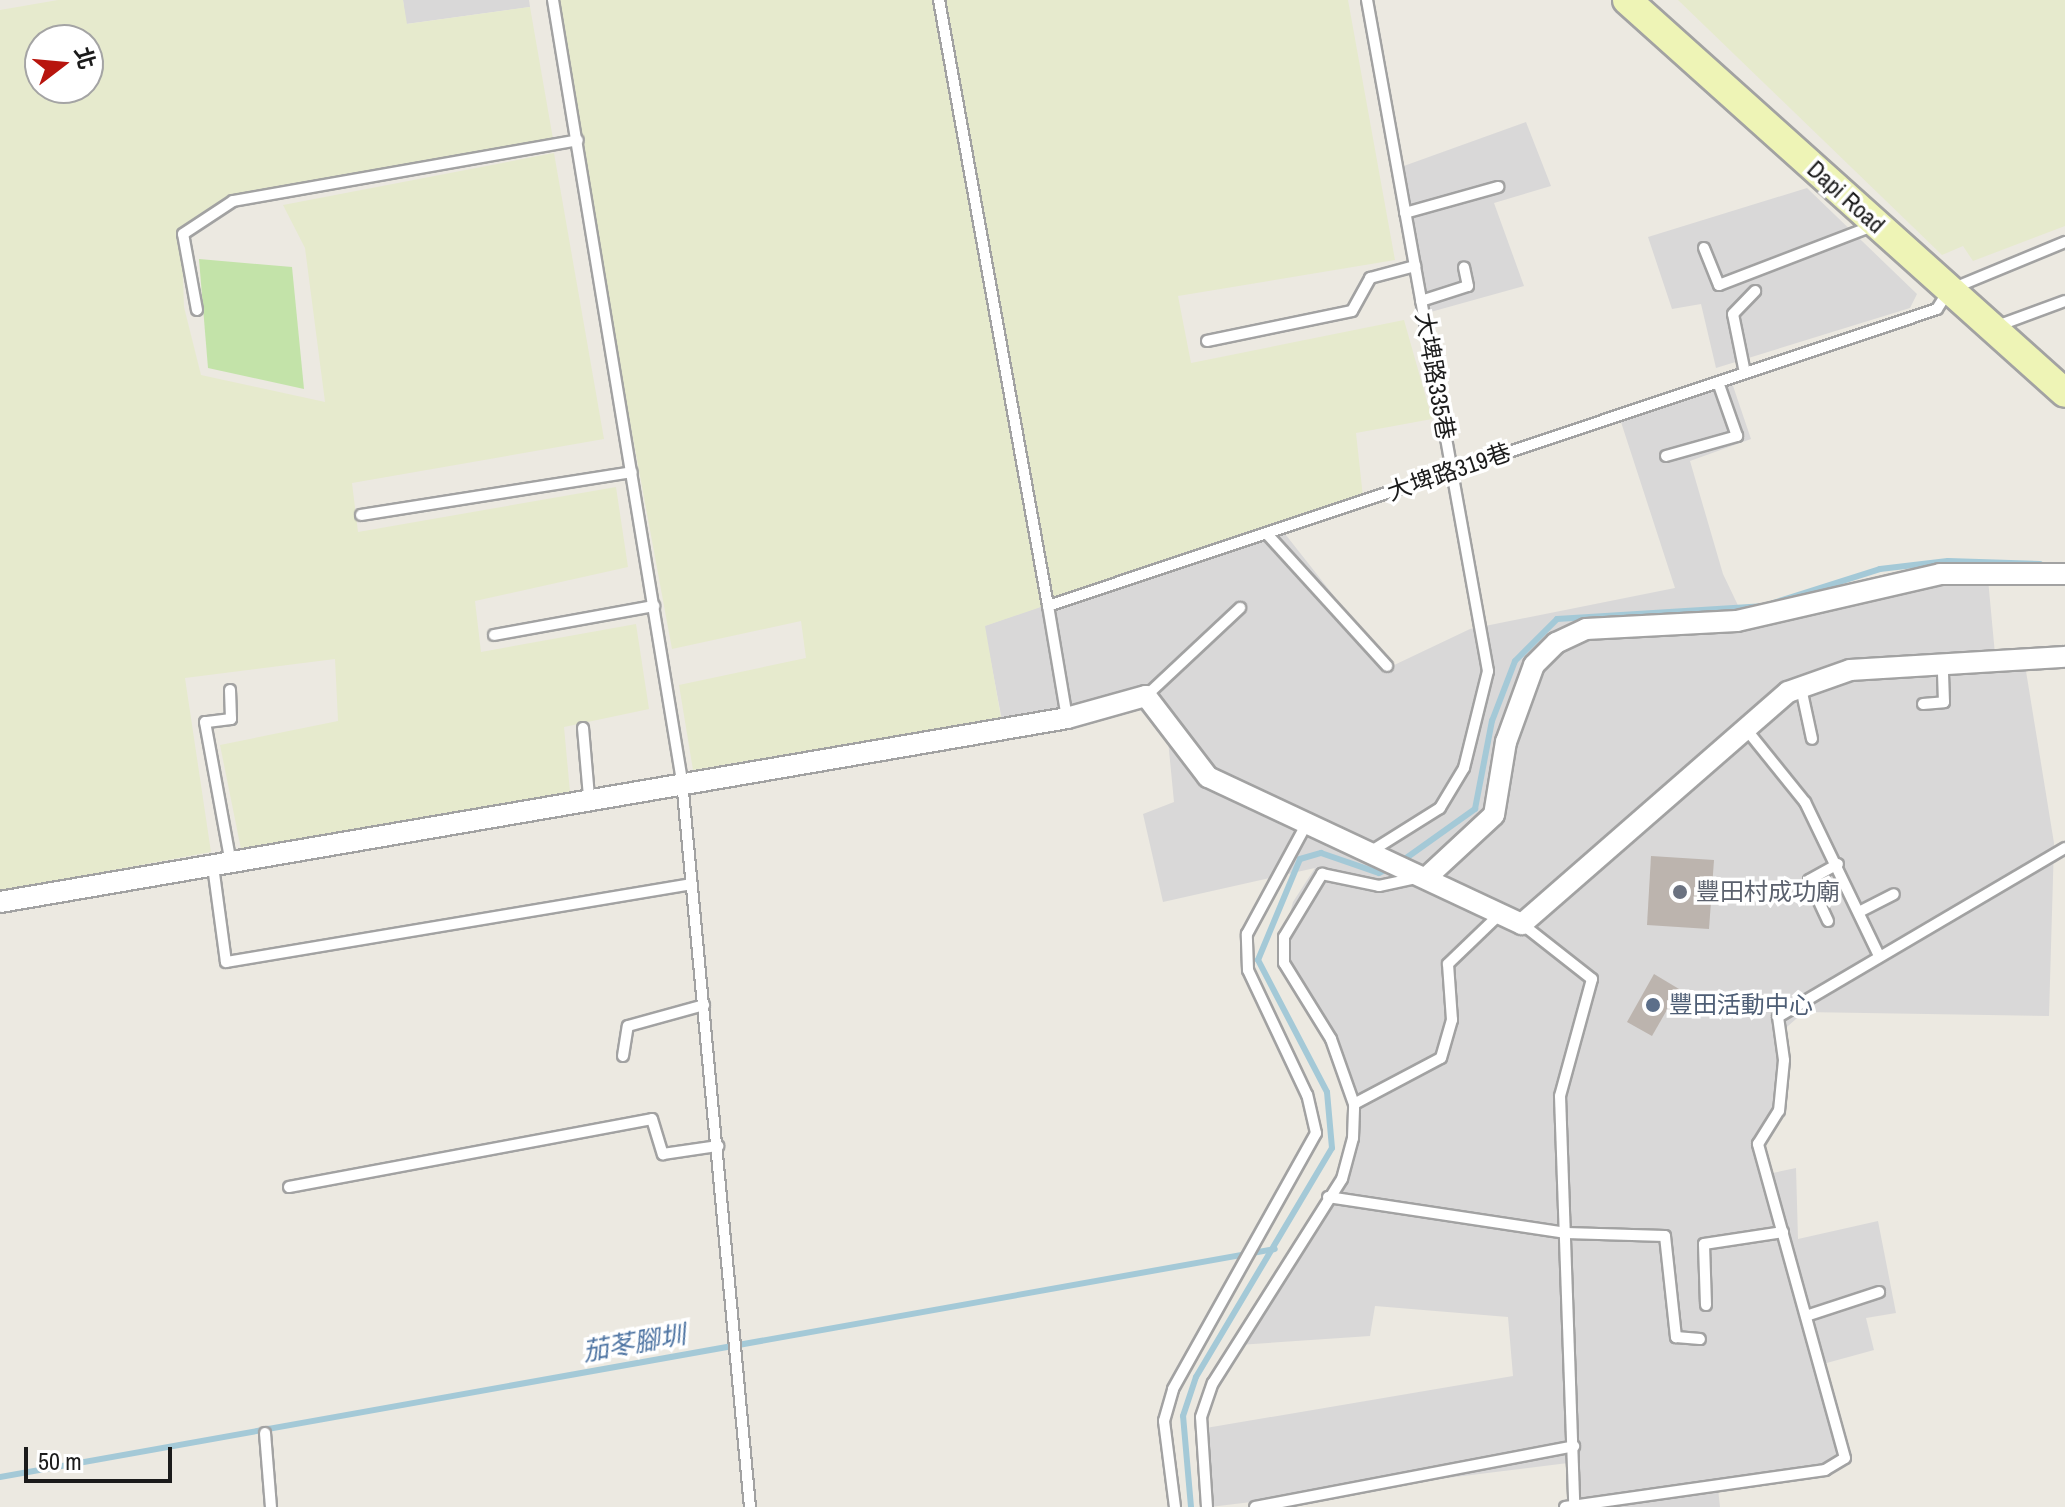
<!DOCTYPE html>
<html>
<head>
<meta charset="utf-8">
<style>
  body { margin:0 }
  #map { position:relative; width:2065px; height:1507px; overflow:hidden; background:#ece9e1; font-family:"Archivo Narrow","Noto Sans TC",sans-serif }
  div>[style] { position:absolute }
  .residential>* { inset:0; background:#d9d8d8 }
  .farmland>* { inset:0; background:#e6eacd }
  .grass>* { inset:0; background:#c3e3a9 }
  .stream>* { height:6px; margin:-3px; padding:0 3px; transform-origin:3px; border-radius:3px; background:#a4c9d7 }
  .building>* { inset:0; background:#bcb4ae }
  .roads { filter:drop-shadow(2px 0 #a2a2a2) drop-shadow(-2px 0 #a2a2a2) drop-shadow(0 2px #a2a2a2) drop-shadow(0 -2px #a2a2a2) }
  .lane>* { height:10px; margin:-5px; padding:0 5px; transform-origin:5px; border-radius:5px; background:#fff }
  .street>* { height:20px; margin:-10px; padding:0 10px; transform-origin:10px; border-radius:10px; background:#fff }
  .secondary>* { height:28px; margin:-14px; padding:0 14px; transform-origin:14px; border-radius:14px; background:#eef4b6 }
  .dots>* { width:22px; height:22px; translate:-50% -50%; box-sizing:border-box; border:4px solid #fff; border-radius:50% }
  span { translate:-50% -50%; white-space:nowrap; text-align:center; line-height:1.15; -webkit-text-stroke:7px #fff; paint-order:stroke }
  .street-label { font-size:24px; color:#1b1b1b }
  .worship-label { font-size:24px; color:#5b616d }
  .left { translate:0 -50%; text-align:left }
  .service-label { font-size:24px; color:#4e5e75 }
  .water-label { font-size:26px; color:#4f75a3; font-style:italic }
  .north { position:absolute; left:24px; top:24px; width:80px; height:80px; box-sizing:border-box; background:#fff; border:2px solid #a4a4a4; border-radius:50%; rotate:74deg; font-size:22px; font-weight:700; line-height:32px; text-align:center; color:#1b1b1b }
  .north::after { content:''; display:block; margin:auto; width:28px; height:36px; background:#b8150e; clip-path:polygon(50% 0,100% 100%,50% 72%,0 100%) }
  .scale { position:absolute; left:24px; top:1447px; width:148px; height:36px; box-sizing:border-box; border:4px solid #1b1b1b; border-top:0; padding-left:10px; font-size:24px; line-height:28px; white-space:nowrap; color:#1b1b1b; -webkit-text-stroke:6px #fff; paint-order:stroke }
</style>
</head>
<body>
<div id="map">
  <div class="residential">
    <div style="clip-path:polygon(403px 0,529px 0,530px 7px,406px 24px)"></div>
    <div style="clip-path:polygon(1526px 122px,1551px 186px,1494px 203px,1524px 286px,1427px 313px,1401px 167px)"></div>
    <div style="clip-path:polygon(1807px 188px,1917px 294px,1910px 308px,1716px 368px,1701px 304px,1672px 309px,1648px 237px)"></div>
    <div style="clip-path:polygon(1731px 380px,1751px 439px,1690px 461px,1723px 574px,1745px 620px,1867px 591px,1988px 579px,1996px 665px,2025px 665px,2054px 843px,2049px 1016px,1804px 1012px,1780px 1033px,1780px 1111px,1764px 1141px,1768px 1174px,1796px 1168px,1798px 1239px,1878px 1221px,1896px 1313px,1866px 1318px,1874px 1350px,1823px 1364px,1842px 1461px,1718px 1488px,1720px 1507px,1578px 1507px,1568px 1463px,1210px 1507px,1200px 1429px,1513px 1376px,1508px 1317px,1375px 1306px,1370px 1336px,1238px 1345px,1349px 1156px,1354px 1114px,1338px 1056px,1281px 947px,1293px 902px,1315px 868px,1163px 902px,1143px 814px,1174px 802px,1168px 740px,1138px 708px,1005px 736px,984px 626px,1278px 525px,1390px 667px,1470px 629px,1675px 588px,1620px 419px)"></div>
  </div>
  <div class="farmland">
    <div style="clip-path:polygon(evenodd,58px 0,403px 0,407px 24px,530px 7px,553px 139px,215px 211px,182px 244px,184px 307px,201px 375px,325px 402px,305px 248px,283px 205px,554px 153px,604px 439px,352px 483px,358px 532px,616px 487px,628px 567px,475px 601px,481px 652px,636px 624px,649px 709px,564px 727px,570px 792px,242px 854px,220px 745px,338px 721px,335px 659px,185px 678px,211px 852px,0 891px,0 10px,58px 0,40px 40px,88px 40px,88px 88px,40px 88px,40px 40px)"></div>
    <div style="clip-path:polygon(552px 0,1348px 0,1395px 260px,1178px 296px,1191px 363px,1404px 320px,1432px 419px,1356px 433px,1363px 497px,985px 626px,1001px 718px,693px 770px,679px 685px,806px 658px,801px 621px,672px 649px)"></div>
    <div style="clip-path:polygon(1678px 0,2065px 0,2065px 226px,1973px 261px,1963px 246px,1942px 255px)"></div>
  </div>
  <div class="grass">
    <div style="clip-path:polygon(199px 259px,292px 267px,304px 389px,208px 368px)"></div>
  </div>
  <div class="stream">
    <div style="left:1773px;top:603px;width:112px;rotate:-17.6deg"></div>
    <div style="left:1880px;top:569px;width:68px;rotate:-6.7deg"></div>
    <div style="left:1948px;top:561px;width:92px;rotate:1.9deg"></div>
    <div style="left:1402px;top:861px;width:90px;rotate:-35.5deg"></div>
    <div style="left:1475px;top:809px;width:90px;rotate:-79.1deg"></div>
    <div style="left:1492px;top:721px;width:64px;rotate:-69deg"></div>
    <div style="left:1515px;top:661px;width:59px;rotate:-45deg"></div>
    <div style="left:1557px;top:619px;width:205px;rotate:-3.6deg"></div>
    <div style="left:0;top:1477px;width:1295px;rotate:-10.14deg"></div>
    <div style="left:1191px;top:1507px;width:91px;rotate:-95deg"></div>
    <div style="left:1183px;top:1416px;width:41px;rotate:-71.6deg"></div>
    <div style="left:1196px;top:1377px;width:266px;rotate:-59.3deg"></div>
    <div style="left:1332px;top:1148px;width:56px;rotate:-95.1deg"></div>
    <div style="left:1327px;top:1092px;width:149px;rotate:-117.6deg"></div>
    <div style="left:1258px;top:960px;width:109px;rotate:-67.4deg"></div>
    <div style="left:1300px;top:859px;width:22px;rotate:-16deg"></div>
    <div style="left:1321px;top:853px;width:61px;rotate:19deg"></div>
    <div style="left:1379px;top:873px;width:11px;rotate:-27deg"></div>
  </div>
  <div class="building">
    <div style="clip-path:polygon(1651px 856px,1714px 860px,1709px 929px,1647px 925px)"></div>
    <div style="clip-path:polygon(1654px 974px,1679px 989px,1652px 1036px,1627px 1022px)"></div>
  </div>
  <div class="roads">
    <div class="lane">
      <div style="left:553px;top:0;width:792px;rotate:80.62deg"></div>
      <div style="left:682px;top:781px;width:729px;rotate:84.65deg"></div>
      <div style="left:939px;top:0;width:616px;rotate:79.8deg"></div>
      <div style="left:1367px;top:0;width:682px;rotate:79.78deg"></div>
      <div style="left:1488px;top:671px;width:100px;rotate:103.9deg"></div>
      <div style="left:1464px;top:768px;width:47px;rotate:121deg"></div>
      <div style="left:1440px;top:808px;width:79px;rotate:147.9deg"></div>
      <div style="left:1405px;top:213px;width:97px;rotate:-15.6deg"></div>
      <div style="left:1704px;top:248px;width:40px;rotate:68deg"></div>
      <div style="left:1719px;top:285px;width:167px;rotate:-21deg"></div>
      <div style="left:1421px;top:301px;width:49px;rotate:-17.7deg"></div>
      <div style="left:1468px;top:286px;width:19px;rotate:-102deg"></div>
      <div style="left:197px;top:310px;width:77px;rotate:-100.4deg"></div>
      <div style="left:183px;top:234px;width:60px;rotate:-33.4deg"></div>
      <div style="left:233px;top:201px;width:350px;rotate:-10deg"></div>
      <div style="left:1997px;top:326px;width:72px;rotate:-20.2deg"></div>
      <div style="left:1207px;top:341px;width:148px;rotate:-11.7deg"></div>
      <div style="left:1352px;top:311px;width:38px;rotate:-61deg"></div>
      <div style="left:1370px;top:278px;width:47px;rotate:-14.9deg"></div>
      <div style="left:1745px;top:373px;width:60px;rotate:-101.5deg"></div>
      <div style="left:1733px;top:314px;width:32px;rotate:-46deg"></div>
      <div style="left:1666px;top:456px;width:74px;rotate:-15.7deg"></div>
      <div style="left:1737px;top:436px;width:57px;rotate:-109.4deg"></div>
      <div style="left:361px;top:515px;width:274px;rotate:-9deg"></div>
      <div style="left:1268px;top:535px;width:177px;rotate:47.7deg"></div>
      <div style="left:494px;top:635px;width:163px;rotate:-10.3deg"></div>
      <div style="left:1801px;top:688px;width:52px;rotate:77.8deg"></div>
      <div style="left:230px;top:690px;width:29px;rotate:88deg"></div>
      <div style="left:231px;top:719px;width:26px;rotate:173deg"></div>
      <div style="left:205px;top:722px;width:143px;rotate:79.6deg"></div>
      <div style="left:1146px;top:696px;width:129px;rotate:-43.1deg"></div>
      <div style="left:1923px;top:704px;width:21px;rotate:-5deg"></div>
      <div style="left:1944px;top:702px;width:37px;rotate:-92deg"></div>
      <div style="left:1067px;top:718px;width:114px;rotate:-99.6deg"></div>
      <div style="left:1048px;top:606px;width:937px;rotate:-18.47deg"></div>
      <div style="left:1937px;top:309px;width:22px;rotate:-58deg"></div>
      <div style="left:1949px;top:290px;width:126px;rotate:-22.5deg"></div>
      <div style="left:583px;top:728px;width:69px;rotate:85deg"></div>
      <div style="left:1746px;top:729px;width:94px;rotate:51.1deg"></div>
      <div style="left:1805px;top:802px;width:169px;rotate:64.3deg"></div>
      <div style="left:213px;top:866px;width:97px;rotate:82.3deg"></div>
      <div style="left:226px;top:962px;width:472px;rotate:-9.5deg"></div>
      <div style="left:1859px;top:912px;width:39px;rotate:-27deg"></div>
      <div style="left:1828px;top:921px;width:45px;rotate:-114.9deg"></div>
      <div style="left:1809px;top:880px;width:33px;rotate:-29deg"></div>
      <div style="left:1522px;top:924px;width:89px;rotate:38.2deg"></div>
      <div style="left:1592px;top:979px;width:121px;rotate:105.3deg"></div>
      <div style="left:1560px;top:1096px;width:411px;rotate:88deg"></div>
      <div style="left:623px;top:1056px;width:30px;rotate:-81deg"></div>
      <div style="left:628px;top:1026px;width:79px;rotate:-15.4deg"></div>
      <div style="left:1354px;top:1104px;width:98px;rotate:-27.9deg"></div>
      <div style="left:1441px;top:1058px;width:40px;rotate:-74deg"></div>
      <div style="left:1452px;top:1020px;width:56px;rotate:-94.1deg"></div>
      <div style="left:1448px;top:964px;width:72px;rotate:-43.9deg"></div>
      <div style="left:289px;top:1187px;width:369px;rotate:-10.6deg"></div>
      <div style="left:652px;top:1119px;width:37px;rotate:73deg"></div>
      <div style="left:663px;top:1154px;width:56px;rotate:-8.3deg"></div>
      <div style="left:1328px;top:1197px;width:241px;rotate:8.6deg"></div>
      <div style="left:1566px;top:1233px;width:99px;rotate:1.7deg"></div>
      <div style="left:1665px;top:1236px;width:102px;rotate:83.8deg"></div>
      <div style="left:1676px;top:1337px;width:24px;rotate:5deg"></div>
      <div style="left:1706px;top:1305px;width:61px;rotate:-91.9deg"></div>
      <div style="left:1704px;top:1244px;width:80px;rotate:-8.6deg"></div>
      <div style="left:1806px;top:1316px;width:77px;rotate:-18.2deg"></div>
      <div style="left:265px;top:1433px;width:74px;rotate:85.4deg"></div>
      <div style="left:1175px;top:1507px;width:87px;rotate:-97.3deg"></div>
      <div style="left:1164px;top:1421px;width:33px;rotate:-74deg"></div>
      <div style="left:1173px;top:1389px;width:293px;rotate:-60.8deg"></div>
      <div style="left:1316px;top:1133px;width:39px;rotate:-103deg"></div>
      <div style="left:1307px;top:1095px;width:138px;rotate:-115.3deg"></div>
      <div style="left:1248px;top:970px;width:36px;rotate:-92deg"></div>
      <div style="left:1247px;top:934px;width:126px;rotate:-61.6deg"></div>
      <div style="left:1207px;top:1507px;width:90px;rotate:-93.8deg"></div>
      <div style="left:1201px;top:1417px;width:36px;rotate:-71deg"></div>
      <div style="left:1213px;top:1383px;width:241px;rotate:-57.7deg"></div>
      <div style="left:1342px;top:1179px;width:42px;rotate:-75deg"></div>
      <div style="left:1353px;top:1138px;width:34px;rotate:-88deg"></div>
      <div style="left:1354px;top:1104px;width:69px;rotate:-109.5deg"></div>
      <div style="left:1331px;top:1039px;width:89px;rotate:-121.7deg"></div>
      <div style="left:1284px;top:963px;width:26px;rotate:-90deg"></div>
      <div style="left:1284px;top:937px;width:74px;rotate:-58.9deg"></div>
      <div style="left:1322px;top:874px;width:58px;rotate:11.9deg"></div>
      <div style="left:1379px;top:886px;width:40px;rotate:-12deg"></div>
      <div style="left:1255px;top:1507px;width:325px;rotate:-10.8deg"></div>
      <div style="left:1565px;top:1507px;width:263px;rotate:-8.1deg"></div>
      <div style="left:1825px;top:1470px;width:23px;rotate:-31deg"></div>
      <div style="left:1845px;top:1458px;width:326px;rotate:-105.5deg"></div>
      <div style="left:1758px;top:1144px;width:39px;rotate:-58deg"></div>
      <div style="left:1779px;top:1111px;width:51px;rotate:-84.4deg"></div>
      <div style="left:1784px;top:1060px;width:43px;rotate:-97.9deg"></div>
      <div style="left:1778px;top:1017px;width:333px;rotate:-30.5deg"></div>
    </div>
    <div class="street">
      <div style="left:1427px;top:877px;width:91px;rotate:-42.8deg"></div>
      <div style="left:1494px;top:815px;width:74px;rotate:-80.7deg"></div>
      <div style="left:1506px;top:742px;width:82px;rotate:-70deg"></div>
      <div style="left:1534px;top:665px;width:31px;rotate:-45deg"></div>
      <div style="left:1556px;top:643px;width:33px;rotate:-25deg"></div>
      <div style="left:1586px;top:629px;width:151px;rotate:-3deg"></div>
      <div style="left:1737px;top:621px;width:208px;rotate:-13deg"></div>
      <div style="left:1940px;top:574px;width:125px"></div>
      <div style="left:0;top:902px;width:1083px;rotate:-9.78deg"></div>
      <div style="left:1067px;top:718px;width:82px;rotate:-15.6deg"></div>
      <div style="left:1146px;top:696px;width:102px;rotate:52.6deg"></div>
      <div style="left:1208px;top:777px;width:347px;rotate:25.1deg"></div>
      <div style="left:1522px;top:924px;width:353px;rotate:-41.1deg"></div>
      <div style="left:1788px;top:692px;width:66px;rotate:-19.5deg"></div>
      <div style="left:1850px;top:670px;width:215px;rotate:-3.5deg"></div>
    </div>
    <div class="secondary">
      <div style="left:1627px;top:0;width:588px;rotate:41.9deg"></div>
    </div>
  </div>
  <div class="dots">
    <div style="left:1680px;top:892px;background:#6b7280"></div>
    <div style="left:1653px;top:1005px;background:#5c6f8a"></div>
  </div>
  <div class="street-label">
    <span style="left:1846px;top:197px;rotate:42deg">Dapi Road</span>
    <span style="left:1435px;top:376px;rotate:80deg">大埤路335巷</span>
    <span style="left:1449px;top:472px;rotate:-19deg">大埤路319巷</span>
  </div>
  <div class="worship-label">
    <span class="left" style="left:1696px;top:892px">豐田村成功廟</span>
  </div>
  <div class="service-label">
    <span class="left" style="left:1669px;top:1005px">豐田活動中心</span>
  </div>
  <div class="water-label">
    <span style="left:634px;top:1343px;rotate:-10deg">茄苳腳圳</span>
  </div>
  <div class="north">北</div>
  <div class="scale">50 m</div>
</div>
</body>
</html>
